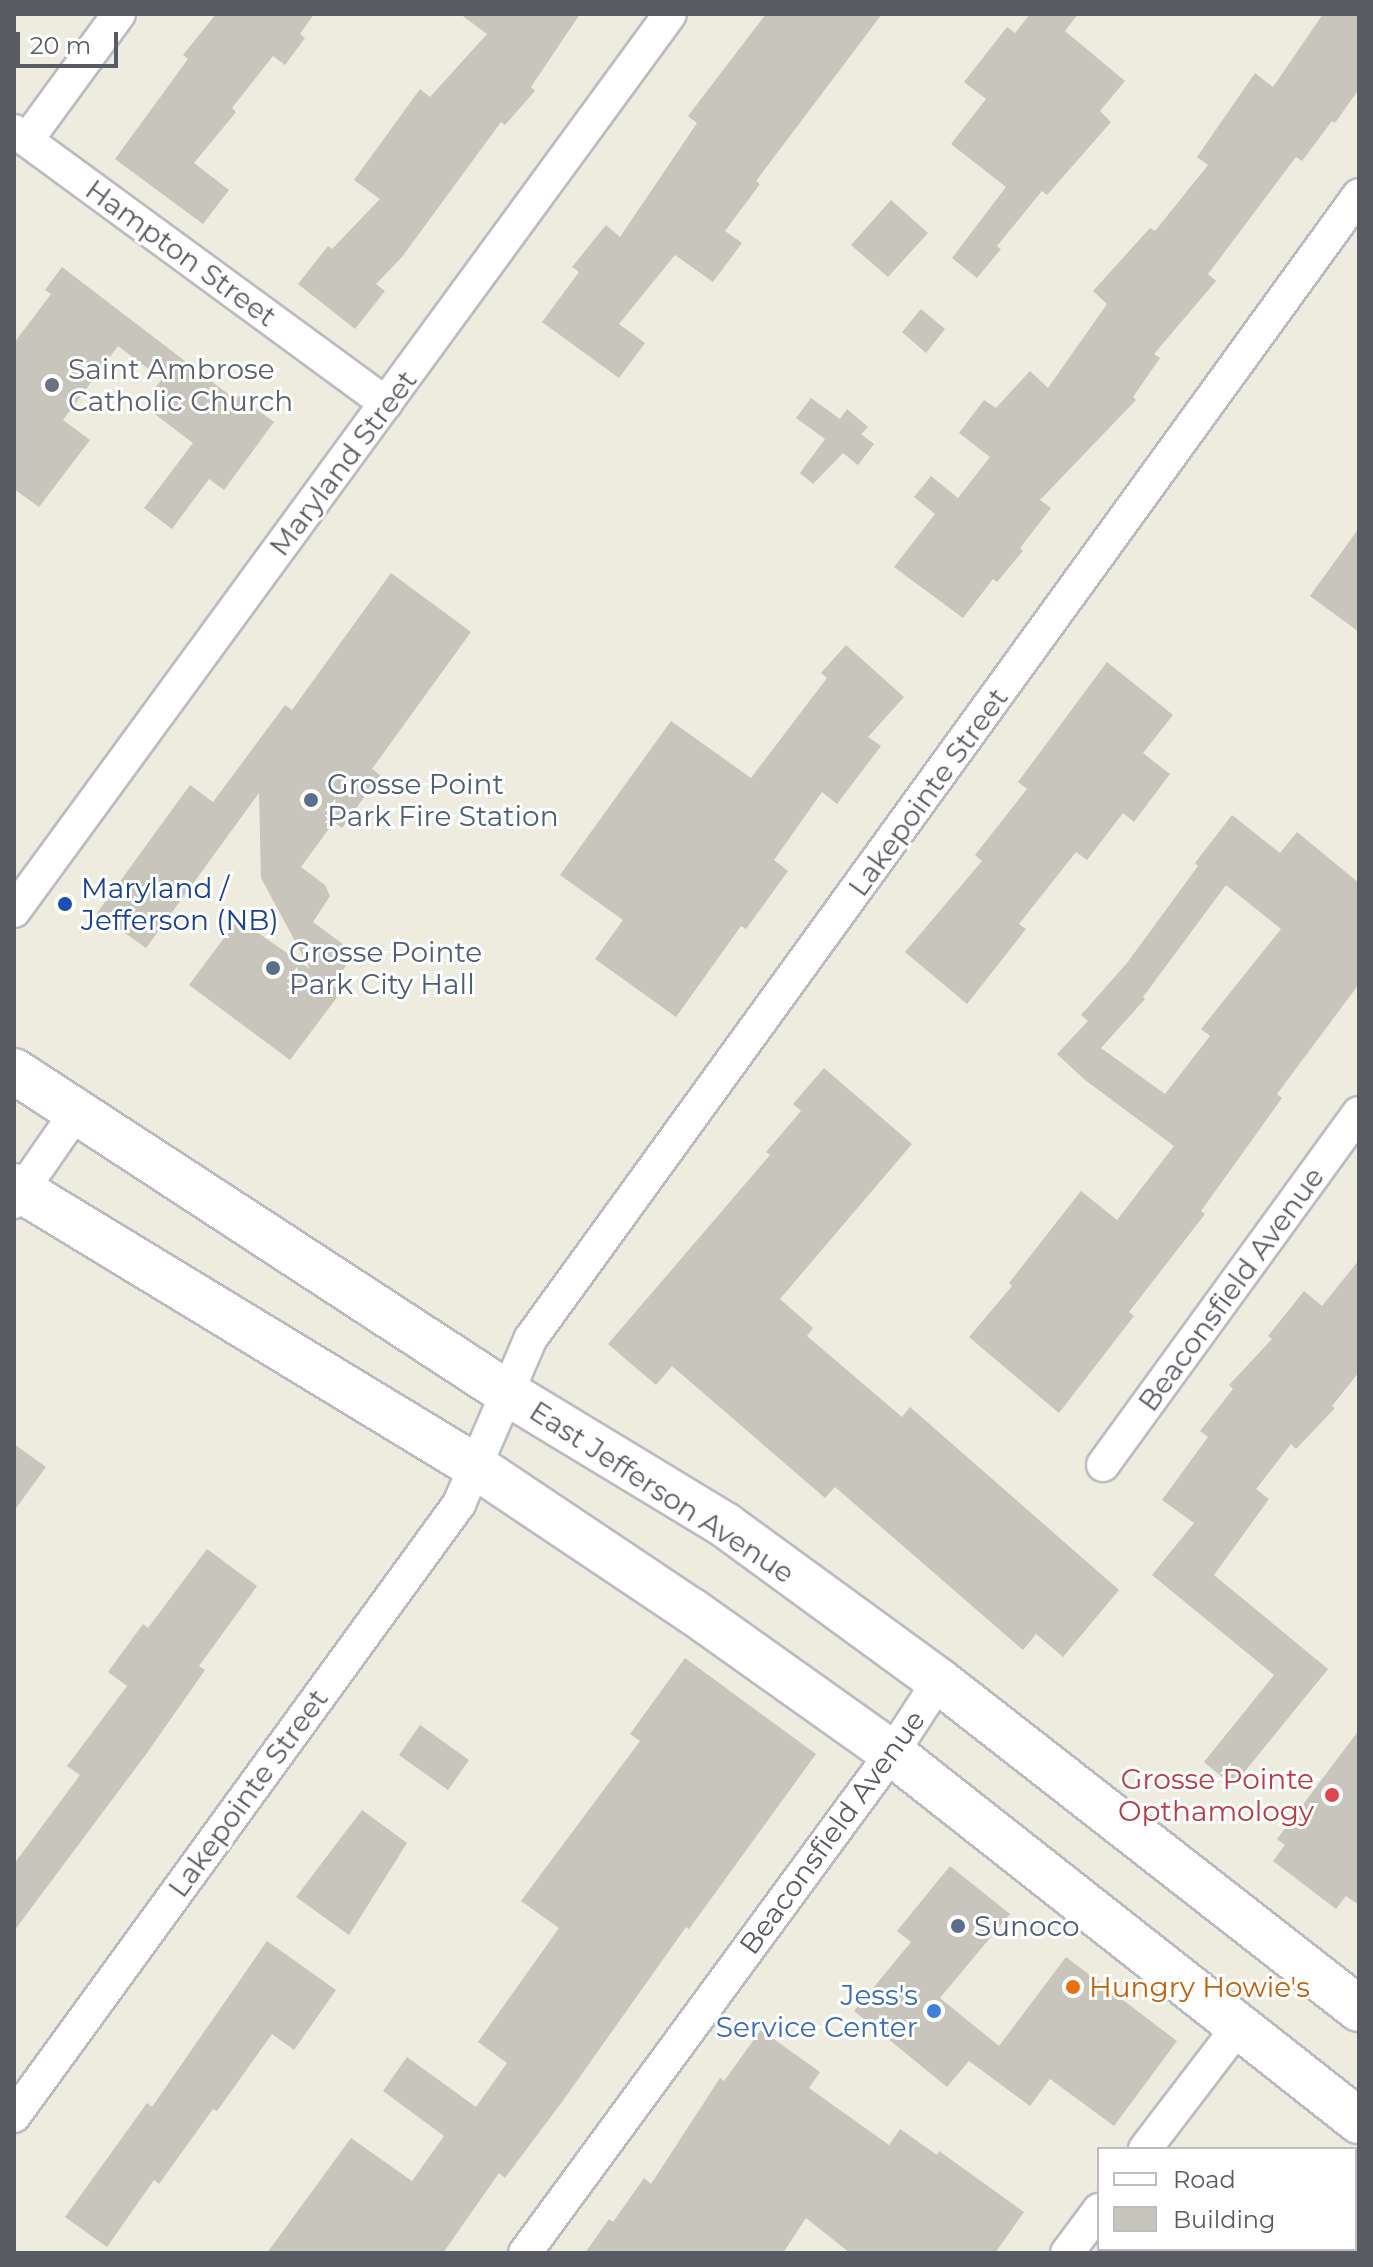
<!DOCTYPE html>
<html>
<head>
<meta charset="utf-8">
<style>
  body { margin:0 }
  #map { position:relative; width:1373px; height:2267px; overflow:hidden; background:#edecde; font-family:Montserrat,sans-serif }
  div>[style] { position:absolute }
  .building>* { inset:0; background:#c8c5bc }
  .roads { filter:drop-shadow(2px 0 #babcc2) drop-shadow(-2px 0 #babcc2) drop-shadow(0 2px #babcc2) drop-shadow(0 -2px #babcc2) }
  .street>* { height:32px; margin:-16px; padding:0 16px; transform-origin:16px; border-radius:16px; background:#fff }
  .secondary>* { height:44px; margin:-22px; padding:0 22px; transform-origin:22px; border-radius:22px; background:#fff }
  .dots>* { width:22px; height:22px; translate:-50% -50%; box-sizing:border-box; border:4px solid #fff; border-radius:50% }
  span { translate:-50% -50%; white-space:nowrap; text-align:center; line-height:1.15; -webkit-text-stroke:6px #fff; paint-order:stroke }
  .street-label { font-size:28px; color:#585b62 }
  .worship-label { font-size:28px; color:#5b616d }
  .left { translate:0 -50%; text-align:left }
  .service-label { font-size:28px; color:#4e5e75 }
  .transit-label { font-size:28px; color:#164399 }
  .health-label { font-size:28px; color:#be3a42 }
  .right { translate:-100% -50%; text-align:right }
  .food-label { font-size:28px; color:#c56008 }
  .shop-label { font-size:28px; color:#366cbe }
  .frame { position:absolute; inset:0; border:16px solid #585b62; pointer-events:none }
  .legend { position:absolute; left:1097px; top:2147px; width:260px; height:104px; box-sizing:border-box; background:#fff; border:2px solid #bcbdc0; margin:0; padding:10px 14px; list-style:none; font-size:24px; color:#585b62 }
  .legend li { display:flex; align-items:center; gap:16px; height:40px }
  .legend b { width:40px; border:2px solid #bcbdc0 }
  .scale { position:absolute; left:16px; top:32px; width:102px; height:36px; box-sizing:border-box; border:4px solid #585b62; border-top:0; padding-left:10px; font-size:24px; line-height:28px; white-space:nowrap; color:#585b62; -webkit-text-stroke:6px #fff; paint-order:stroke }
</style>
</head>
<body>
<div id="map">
  <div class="building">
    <div style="clip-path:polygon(216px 14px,314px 14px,300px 34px,305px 38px,285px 65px,273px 56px,232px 108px,236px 112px,194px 163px,229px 190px,203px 224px,115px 159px,188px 59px,183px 55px)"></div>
    <div style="clip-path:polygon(460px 14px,580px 14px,531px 87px,535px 91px,505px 125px,501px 122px,402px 257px,376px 284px,385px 291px,355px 329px,298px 284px,328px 246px,332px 249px,380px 199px,354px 180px,420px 89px,430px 97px,487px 34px)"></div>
    <div style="clip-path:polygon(766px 14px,882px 14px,756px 181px,760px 184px,725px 231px,742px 243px,713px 282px,675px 255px,619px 324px,645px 343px,619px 378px,542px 322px,579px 272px,572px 267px,606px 225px,620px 237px,697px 123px,688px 116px)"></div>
    <div style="clip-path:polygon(1030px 14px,1078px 14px,1065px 31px,1125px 81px,1100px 111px,1111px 122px,1047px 195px,1042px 191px,997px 246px,1001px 249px,977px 278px,952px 258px,1006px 187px,951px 144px,986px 99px,964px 82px,1007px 27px,1015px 33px)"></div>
    <div style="clip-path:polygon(1323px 14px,1359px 14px,1359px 89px,1335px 123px,1332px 121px,1302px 161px,1296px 157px,1208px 274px,1216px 281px,1154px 354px,1160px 358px,1133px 397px,1136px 400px,1040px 500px,1051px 508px,1020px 548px,1023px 551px,997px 582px,993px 579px,963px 618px,894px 567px,935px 514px,914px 497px,931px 476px,958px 498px,990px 457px,959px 433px,984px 400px,996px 408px,1030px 371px,1048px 388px,1107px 304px,1093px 291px,1150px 228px,1155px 231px,1208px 165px,1197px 157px,1255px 73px,1273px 87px)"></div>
    <div style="clip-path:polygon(891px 200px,928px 233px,888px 277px,851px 245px)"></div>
    <div style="clip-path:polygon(62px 267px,236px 400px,239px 396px,274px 422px,224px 490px,209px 479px,172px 529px,144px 508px,193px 443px,152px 412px,161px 401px,151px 393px,162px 379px,118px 346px,63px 420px,90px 440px,39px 507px,14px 489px,14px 343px,51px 294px,45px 290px)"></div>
    <div style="clip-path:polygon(921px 309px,945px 329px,926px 353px,902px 332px)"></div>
    <div style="clip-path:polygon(811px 398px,840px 419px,847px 409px,868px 427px,861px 434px,874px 444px,858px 465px,843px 453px,813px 484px,800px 473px,825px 439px,796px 418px)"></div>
    <div style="clip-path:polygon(1359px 528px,1359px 632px,1310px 596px)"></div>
    <div style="clip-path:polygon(391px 573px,471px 632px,372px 769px,380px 775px,342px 828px,334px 822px,301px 867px,325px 885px,330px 896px,313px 922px,355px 953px,332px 985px,341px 992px,290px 1060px,189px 985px,238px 919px,310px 969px,261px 878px,259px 793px,146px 948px,97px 913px,190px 785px,213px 802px,285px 705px,292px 710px)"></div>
    <div style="clip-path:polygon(846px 645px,904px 697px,868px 737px,881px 746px,837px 804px,822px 792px,774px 860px,788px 871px,746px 929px,741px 926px,676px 1017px,595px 959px,623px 920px,560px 875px,671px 721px,751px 778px,827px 678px,821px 673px)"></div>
    <div style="clip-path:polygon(1107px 662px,1173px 715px,1143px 753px,1170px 774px,1134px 822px,1123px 813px,1087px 860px,1076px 852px,1019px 924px,1026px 929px,967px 1004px,905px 952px,982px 861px,975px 855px,1027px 789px,1018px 782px)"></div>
    <div style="clip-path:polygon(evenodd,1232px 815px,1280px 853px,1297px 832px,1359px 883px,1359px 984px,1277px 1094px,1282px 1098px,1201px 1211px,1205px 1214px,1129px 1312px,1134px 1316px,1059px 1413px,969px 1337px,1012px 1286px,1009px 1283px,1081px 1191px,1117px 1220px,1174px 1146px,1085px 1080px,1057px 1054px,1088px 1021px,1081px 1015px,1127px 963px,1198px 866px,1195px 863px,1232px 815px,1226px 885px,1281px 929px,1201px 1029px,1210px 1036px,1165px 1094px,1101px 1048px,1145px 999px,1143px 997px,1226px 885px)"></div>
    <div style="clip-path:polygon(824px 1068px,912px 1144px,780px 1299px,813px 1328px,807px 1336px,902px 1417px,910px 1407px,1119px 1590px,1063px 1657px,1036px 1634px,1023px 1650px,835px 1487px,825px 1498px,672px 1366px,656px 1385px,608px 1344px,770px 1155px,766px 1152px,801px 1111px,793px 1104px)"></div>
    <div style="clip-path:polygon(1359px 1260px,1359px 1372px,1332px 1406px,1335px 1408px,1296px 1449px,1291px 1444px,1256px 1489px,1269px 1499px,1214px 1575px,1328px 1669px,1233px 1786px,1204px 1762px,1274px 1675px,1152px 1575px,1194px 1523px,1162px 1500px,1208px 1437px,1200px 1431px,1233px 1389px,1229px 1385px,1272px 1339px,1268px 1336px,1304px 1291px,1322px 1306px)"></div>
    <div style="clip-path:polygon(14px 1444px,46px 1467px,14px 1511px)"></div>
    <div style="clip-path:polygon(207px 1549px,257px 1586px,199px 1666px,205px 1670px,147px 1753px,14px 1931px,14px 1864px,80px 1775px,67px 1766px,127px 1686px,108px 1672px,143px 1624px,148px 1628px)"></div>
    <div style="clip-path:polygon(685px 1658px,816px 1754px,689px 1929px,686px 1927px,562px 2102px,505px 2178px,499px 2173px,443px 2253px,267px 2253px,351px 2138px,412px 2181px,444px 2136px,383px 2091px,407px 2057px,476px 2107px,507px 2063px,478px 2042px,559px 1928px,521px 1901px,640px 1741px,630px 1734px)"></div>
    <div style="clip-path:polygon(420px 1725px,469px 1760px,448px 1790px,399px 1755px)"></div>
    <div style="clip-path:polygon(1359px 1730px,1359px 1905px,1346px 1896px,1336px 1909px,1273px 1861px,1285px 1845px,1277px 1839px)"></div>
    <div style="clip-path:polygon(362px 1810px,407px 1843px,349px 1935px,296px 1897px)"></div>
    <div style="clip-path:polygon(950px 1866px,1010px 1914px,940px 1998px,999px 2046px,1066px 1957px,1177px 2041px,1114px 2126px,1050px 2079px,1030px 2106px,969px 2061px,947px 2087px,854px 2011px,911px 1942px,897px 1931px)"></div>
    <div style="clip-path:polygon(267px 1941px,336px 1990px,294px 2050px,272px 2034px,217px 2111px,213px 2109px,159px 2184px,154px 2180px,107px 2247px,65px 2217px,147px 2103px,152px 2107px)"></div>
    <div style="clip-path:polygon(761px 2030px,820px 2072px,809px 2088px,889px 2145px,900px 2129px,937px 2155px,939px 2151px,1024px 2212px,995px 2253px,850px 2253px,806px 2218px,783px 2253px,585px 2253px,609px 2219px,613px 2222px,644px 2178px,651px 2184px,720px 2078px,724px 2081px)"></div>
  </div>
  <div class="roads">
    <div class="street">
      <div style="left:14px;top:131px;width:461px;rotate:36.2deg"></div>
      <div style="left:27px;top:140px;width:156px;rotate:-53.9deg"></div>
      <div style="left:14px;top:911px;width:1111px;rotate:-53.82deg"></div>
      <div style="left:14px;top:1202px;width:111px;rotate:-55.3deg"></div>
      <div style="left:1103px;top:1465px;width:435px;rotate:-54deg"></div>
      <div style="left:14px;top:2116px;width:757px;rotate:-53.98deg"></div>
      <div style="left:459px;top:1504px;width:181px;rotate:-66.6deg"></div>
      <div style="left:531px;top:1338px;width:1411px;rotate:-54.08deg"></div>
      <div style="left:1145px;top:2149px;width:155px;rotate:-52.6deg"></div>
      <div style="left:525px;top:2253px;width:620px;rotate:-53.72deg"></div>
      <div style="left:892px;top:1753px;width:86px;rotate:-56.9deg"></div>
      <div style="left:1067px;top:2253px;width:54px;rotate:-53.3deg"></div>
    </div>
    <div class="secondary">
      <div style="left:14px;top:1071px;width:591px;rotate:33.13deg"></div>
      <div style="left:509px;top:1394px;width:253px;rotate:31.2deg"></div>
      <div style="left:725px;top:1525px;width:265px;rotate:36.1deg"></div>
      <div style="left:939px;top:1681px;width:533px;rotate:37.99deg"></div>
      <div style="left:14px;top:1186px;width:543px;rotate:31.29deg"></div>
      <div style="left:478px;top:1468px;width:257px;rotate:33.8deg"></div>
      <div style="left:692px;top:1611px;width:245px;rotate:35.4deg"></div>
      <div style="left:892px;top:1753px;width:595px;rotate:38.24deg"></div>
    </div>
  </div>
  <div class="dots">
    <div style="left:52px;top:385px;background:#6b7280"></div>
    <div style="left:311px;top:800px;background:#5c6f8a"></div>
    <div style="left:65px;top:904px;background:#1a4fb4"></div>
    <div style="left:273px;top:968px;background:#5c6f8a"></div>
    <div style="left:1332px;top:1795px;background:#e0444e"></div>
    <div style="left:958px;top:1926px;background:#5c6f8a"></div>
    <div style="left:1073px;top:1987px;background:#e8710a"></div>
    <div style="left:934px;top:2011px;background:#3f7fe0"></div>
  </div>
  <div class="street-label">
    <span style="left:181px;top:253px;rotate:36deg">Hampton Street</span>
    <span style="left:343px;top:463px;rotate:-53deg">Maryland Street</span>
    <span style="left:928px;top:792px;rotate:-54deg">Lakepointe Street</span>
    <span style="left:1231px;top:1289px;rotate:-54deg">Beaconsfield Avenue</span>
    <span style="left:662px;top:1492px;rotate:33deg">East Jefferson Avenue</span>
    <span style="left:248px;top:1793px;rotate:-54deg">Lakepointe Street</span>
    <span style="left:832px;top:1832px;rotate:-54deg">Beaconsfield Avenue</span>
  </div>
  <div class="worship-label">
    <span class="left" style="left:68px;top:385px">Saint Ambrose<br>Catholic Church</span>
  </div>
  <div class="service-label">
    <span class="left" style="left:327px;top:800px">Grosse Point<br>Park Fire Station</span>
    <span class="left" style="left:289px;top:968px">Grosse Pointe<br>Park City Hall</span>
    <span class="left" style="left:974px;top:1926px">Sunoco</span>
  </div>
  <div class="transit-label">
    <span class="left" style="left:81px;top:904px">Maryland /<br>Jefferson (NB)</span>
  </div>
  <div class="health-label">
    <span class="right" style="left:1314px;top:1795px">Grosse Pointe<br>Opthamology</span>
  </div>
  <div class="food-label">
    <span class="left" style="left:1089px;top:1987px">Hungry Howie's</span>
  </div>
  <div class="shop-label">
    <span class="right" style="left:918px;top:2011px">Jess's<br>Service Center</span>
  </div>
  <div class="frame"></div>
  <ul class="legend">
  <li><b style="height:10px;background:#fff"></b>Road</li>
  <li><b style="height:22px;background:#c8c5bc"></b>Building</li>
  </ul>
  <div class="scale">20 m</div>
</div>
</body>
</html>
